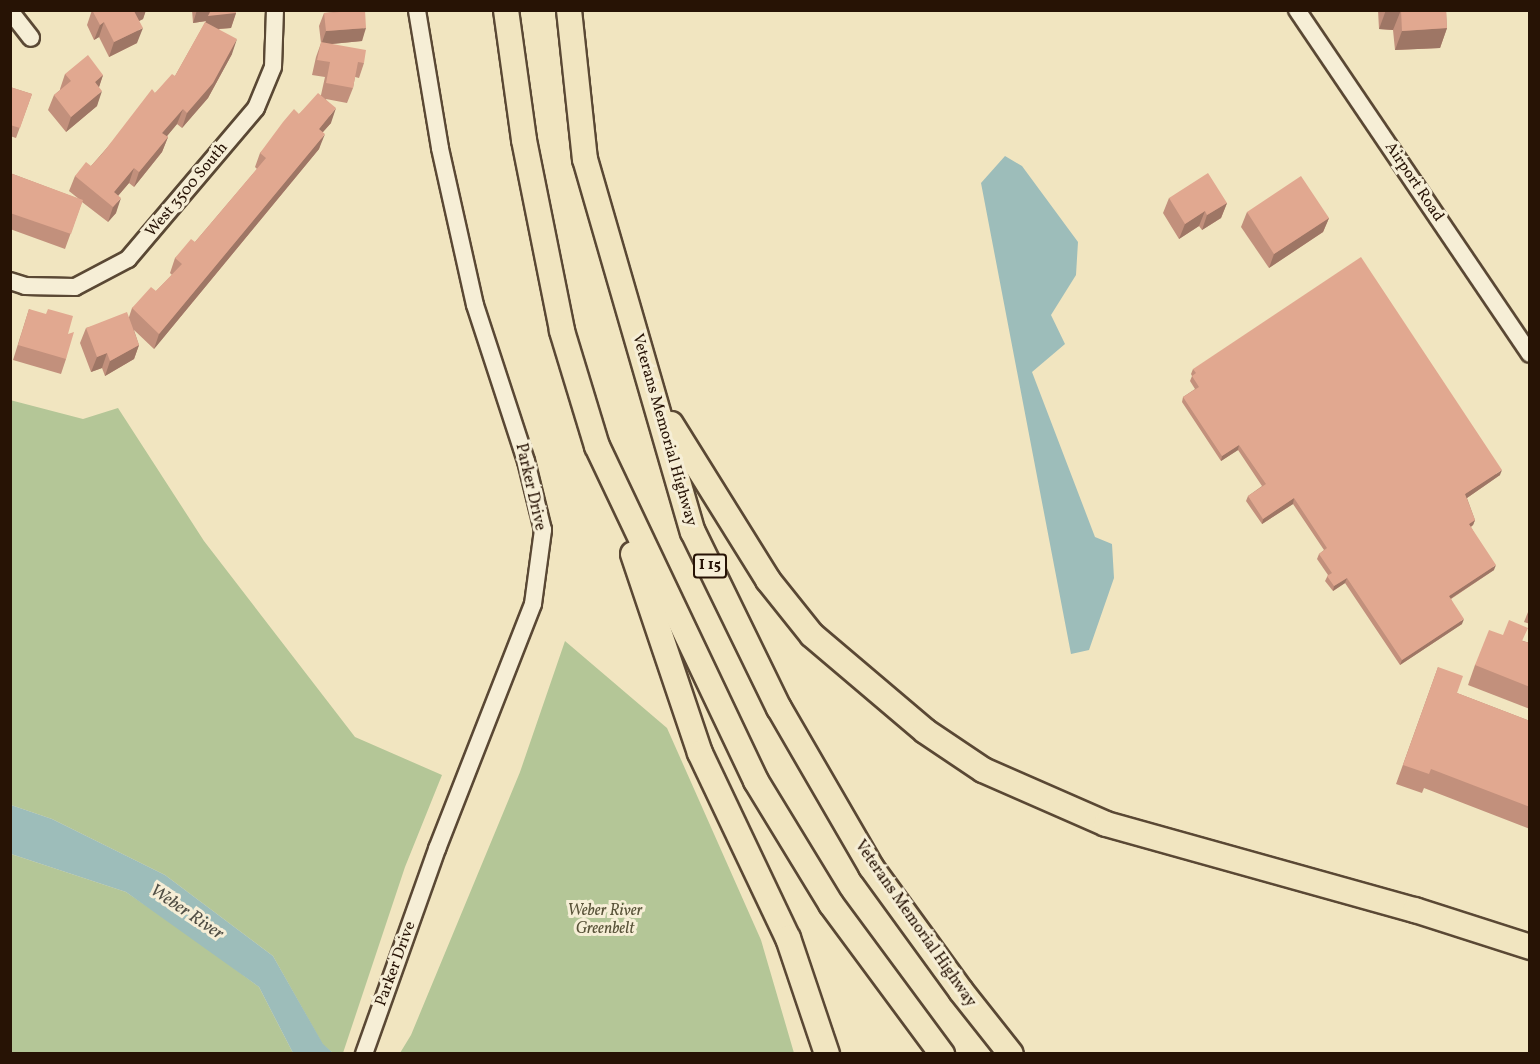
<!DOCTYPE html>
<html>
<head>
<meta charset="utf-8">
<style>
  body { margin:0 }
  #map { position:relative; width:1540px; height:1064px; overflow:hidden; background:#f1e5c0; font-family:Vollkorn,serif }
  div>[style] { position:absolute }
  .green>* { inset:0; background:#b4c697 }
  .water>* { inset:0; background:#9dbdba }
  .roads { filter:drop-shadow(2px 0 #5a4834) drop-shadow(-2px 0 #5a4834) drop-shadow(0 2px #5a4834) drop-shadow(0 -2px #5a4834) }
  .minor>* { height:16px; margin:-8px; padding:0 8px; transform-origin:8px; border-radius:8px; background:#f6eed6 }
  .highway>* { height:24px; margin:-12px; padding:0 12px; transform-origin:12px; border-radius:12px; background:#f1e5c0 }
  .wall>* { inset:0; background:#c2907c }
  .shaded-wall>* { inset:0; background:#9e7665 }
  .building>* { inset:0; background:#e1a890 }
  span { translate:-50% -50%; white-space:nowrap; text-align:center; line-height:1.15; -webkit-text-stroke:6px #f6eed6; paint-order:stroke }
  .shield-label span { padding:2px 4px; background:#f6eed6; border:2px solid; border-radius:4px; -webkit-text-stroke-width:0 }
  .shield-label { font-size:15px; color:#271305; font-weight:700 }
  .street-label { font-size:16px; color:#271305 }
  .park-label { font-size:16px; color:#585238; font-style:italic }
  .water-label { font-size:18px; color:#504e44; font-style:italic }
  .frame { position:absolute; inset:0; border:12px solid #271305; pointer-events:none }
</style>
</head>
<body>
<div id="map">
  <div class="green">
    <div style="clip-path:polygon(10px 400px,83px 419px,118px 408px,204px 541px,355px 737px,442px 775px,405px 867px,343px 1053px,333px 1053px,323px 1045px,273px 956px,165px 875px,52px 819px,11px 805px)"></div>
    <div style="clip-path:polygon(565px 641px,667px 728px,761px 940px,794px 1053px,400px 1053px,411px 1035px,520px 772px)"></div>
    <div style="clip-path:polygon(11px 854px,126px 892px,195px 939px,259px 987px,293px 1053px,11px 1054px)"></div>
  </div>
  <div class="water">
    <div style="clip-path:polygon(1005px 156px,1022px 166px,1078px 242px,1076px 275px,1051px 315px,1065px 344px,1032px 372px,1095px 537px,1112px 544px,1114px 578px,1089px 650px,1071px 654px,981px 183px)"></div>
    <div style="clip-path:polygon(11px 805px,52px 819px,165px 875px,273px 956px,323px 1044px,333px 1053px,293px 1053px,259px 987px,126px 892px,11px 854px)"></div>
  </div>
  <div class="roads">
    <div class="minor">
      <div style="left:1297px;top:10px;width:415px;rotate:55.9deg"></div>
      <div style="left:10px;top:11px;width:34px;rotate:52deg"></div>
      <div style="left:10px;top:281px;width:16px;rotate:18deg"></div>
      <div style="left:25px;top:286px;width:50px;rotate:1.1deg"></div>
      <div style="left:75px;top:287px;width:60px;rotate:-27.8deg"></div>
      <div style="left:128px;top:259px;width:198px;rotate:-49.7deg"></div>
      <div style="left:256px;top:108px;width:44px;rotate:-67.5deg"></div>
      <div style="left:273px;top:67px;width:57px;rotate:-88deg"></div>
      <div style="left:364px;top:1054px;width:218px;rotate:-70.4deg"></div>
      <div style="left:437px;top:849px;width:263px;rotate:-68.6deg"></div>
      <div style="left:533px;top:604px;width:75px;rotate:-82.3deg"></div>
      <div style="left:543px;top:530px;width:71px;rotate:-103.8deg"></div>
      <div style="left:526px;top:461px;width:164px;rotate:-108.1deg"></div>
      <div style="left:475px;top:305px;width:161px;rotate:-102.6deg"></div>
      <div style="left:440px;top:148px;width:140px;rotate:-99.5deg"></div>
    </div>
    <div class="highway">
      <div style="left:506px;top:10px;width:131px;rotate:82.1deg"></div>
      <div style="left:524px;top:140px;width:195px;rotate:78.7deg"></div>
      <div style="left:562px;top:331px;width:120px;rotate:73.1deg"></div>
      <div style="left:597px;top:446px;width:371px;rotate:64.6deg"></div>
      <div style="left:756px;top:781px;width:144px;rotate:58.6deg"></div>
      <div style="left:831px;top:904px;width:187px;rotate:53.5deg"></div>
      <div style="left:569px;top:10px;width:150px;rotate:83.9deg"></div>
      <div style="left:585px;top:159px;width:388px;rotate:73.9deg"></div>
      <div style="left:693px;top:532px;width:196px;rotate:64deg"></div>
      <div style="left:779px;top:708px;width:184px;rotate:59.9deg"></div>
      <div style="left:871px;top:867px;width:153px;rotate:54deg"></div>
      <div style="left:961px;top:991px;width:80px;rotate:51.6deg"></div>
      <div style="left:671px;top:424px;width:184px;rotate:58.1deg"></div>
      <div style="left:768px;top:580px;width:70px;rotate:51.3deg"></div>
      <div style="left:812px;top:635px;width:148px;rotate:40.3deg"></div>
      <div style="left:925px;top:731px;width:70px;rotate:33.9deg"></div>
      <div style="left:983px;top:770px;width:134px;rotate:23.7deg"></div>
      <div style="left:1106px;top:824px;width:321px;rotate:15.6deg"></div>
      <div style="left:1415px;top:910px;width:121px;rotate:17.8deg"></div>
      <div style="left:633px;top:554px;width:210px;rotate:71.4deg"></div>
      <div style="left:700px;top:753px;width:205px;rotate:64.6deg"></div>
      <div style="left:788px;top:938px;width:122px;rotate:71.4deg"></div>
    </div>
  </div>
  <div class="wall">
    <div style="clip-path:polygon(92px 10px,146px 10px,143px 19px,139px 21px,137px 43px,109px 57px,99px 37px,94px 40px,87px 25px)"></div>
    <div style="clip-path:polygon(192px 10px,236px 10px,236px 13px,231px 28px,219px 29px,232px 54px,208px 98px,182px 128px,177px 124px,167px 136px,168px 137px,162px 152px,134px 187px,129px 183px,118px 196px,116px 213px,108px 222px,82px 202px,65px 249px,10px 229px,10px 173px,79px 199px,69px 191px,75px 176px,91px 166px,155px 93px,175px 76px,206px 21px,193px 23px)"></div>
    <div style="clip-path:polygon(334px 10px,365px 10px,362px 41px,331px 44px,364px 63px,359px 78px,355px 77px,353px 88px,347px 103px,326px 99px,331px 123px,323px 132px,319px 149px,154px 349px,134px 330px,139px 345px,134px 359px,105px 376px,102px 368px,91px 372px,80px 343px,86px 328px,129px 317px,132px 308px,156px 291px,172px 275px,170px 273px,175px 258px,195px 242px,257px 169px,255px 167px,260px 153px,299px 114px,321px 95px,325px 77px,312px 75px,316px 57px,321px 43px,319px 26px,324px 13px,334px 12px)"></div>
    <div style="clip-path:polygon(1378px 10px,1446px 10px,1447px 28px,1440px 48px,1395px 50px,1393px 30px,1379px 29px)"></div>
    <div style="clip-path:polygon(65px 74px,103px 75px,99px 87px,97px 106px,66px 132px,48px 110px,54px 95px,60px 90px,60px 89px)"></div>
    <div style="clip-path:polygon(10px 87px,32px 94px,16px 138px,10px 136px)"></div>
    <div style="clip-path:polygon(1169px 198px,1227px 203px,1221px 218px,1202px 230px,1199px 226px,1179px 239px,1163px 213px)"></div>
    <div style="clip-path:polygon(1247px 212px,1329px 218px,1323px 232px,1269px 268px,1241px 227px)"></div>
    <div style="clip-path:polygon(29px 309px,68px 334px,66px 359px,61px 374px,13px 360px)"></div>
    <div style="clip-path:polygon(1193px 369px,1500px 475px,1467px 498px,1475px 520px,1473px 525px,1471px 527px,1494px 570px,1451px 599px,1462px 624px,1400px 665px,1345px 583px,1333px 591px,1325px 581px,1328px 575px,1317px 559px,1319px 554px,1324px 550px,1293px 504px,1262px 524px,1246px 501px,1248px 496px,1262px 486px,1238px 450px,1221px 461px,1182px 402px,1183px 397px,1195px 389px,1190px 381px,1192px 376px,1191px 374px)"></div>
    <div style="clip-path:polygon(1530px 607px,1530px 624px,1524px 622px)"></div>
    <div style="clip-path:polygon(1503px 635px,1530px 643px,1530px 709px,1468px 685px,1475px 665px)"></div>
    <div style="clip-path:polygon(1438px 667px,1457px 693px,1530px 721px,1530px 829px,1424px 788px,1422px 793px,1396px 784px)"></div>
  </div>
  <div class="shaded-wall">
    <div style="clip-path:polygon(135px 10px,146px 10px,143px 19px,129px 26px)"></div>
    <div style="clip-path:polygon(197px 10px,212px 10px,236px 13px,231px 28px,203px 30px,206px 21px,193px 23px)"></div>
    <div style="clip-path:polygon(1386px 10px,1401px 10px,1393px 30px,1379px 29px)"></div>
    <div style="clip-path:polygon(104px 22px,99px 37px,94px 40px,100px 25px)"></div>
    <div style="clip-path:polygon(143px 28px,137px 43px,109px 57px,114px 42px)"></div>
    <div style="clip-path:polygon(366px 28px,362px 41px,321px 45px,326px 31px)"></div>
    <div style="clip-path:polygon(1447px 28px,1440px 48px,1395px 50px,1402px 31px)"></div>
    <div style="clip-path:polygon(237px 39px,232px 54px,208px 98px,182px 128px,187px 113px)"></div>
    <div style="clip-path:polygon(103px 75px,98px 90px,95px 82px)"></div>
    <div style="clip-path:polygon(102px 91px,97px 106px,66px 132px,71px 117px)"></div>
    <div style="clip-path:polygon(336px 108px,331px 123px,313px 143px,319px 129px)"></div>
    <div style="clip-path:polygon(183px 109px,177px 124px,157px 148px,162px 133px)"></div>
    <div style="clip-path:polygon(325px 134px,319px 149px,154px 349px,159px 334px)"></div>
    <div style="clip-path:polygon(168px 137px,162px 152px,134px 187px,139px 172px)"></div>
    <div style="clip-path:polygon(134px 168px,129px 183px,110px 205px,114px 192px)"></div>
    <div style="clip-path:polygon(121px 198px,116px 213px,108px 222px,113px 207px)"></div>
    <div style="clip-path:polygon(1227px 203px,1221px 218px,1202px 230px,1207px 215px)"></div>
    <div style="clip-path:polygon(1205px 211px,1199px 226px,1179px 239px,1185px 224px)"></div>
    <div style="clip-path:polygon(1329px 218px,1323px 232px,1269px 268px,1274px 254px)"></div>
    <div style="clip-path:polygon(139px 345px,134px 359px,105px 376px,110px 361px)"></div>
    <div style="clip-path:polygon(107px 353px,102px 368px,91px 372px,97px 357px)"></div>
    <div style="clip-path:polygon(1239px 445px,1238px 450px,1221px 461px,1222px 456px)"></div>
    <div style="clip-path:polygon(1502px 470px,1500px 475px,1464px 500px,1465px 494px)"></div>
    <div style="clip-path:polygon(1294px 498px,1293px 504px,1262px 524px,1263px 519px)"></div>
    <div style="clip-path:polygon(1475px 520px,1473px 525px,1467px 529px,1469px 524px)"></div>
    <div style="clip-path:polygon(1496px 565px,1494px 570px,1447px 601px,1449px 596px)"></div>
    <div style="clip-path:polygon(1347px 578px,1345px 583px,1333px 591px,1334px 586px)"></div>
    <div style="clip-path:polygon(1464px 619px,1462px 624px,1400px 665px,1402px 660px)"></div>
  </div>
  <div class="building">
    <div style="clip-path:polygon(92px 10px,135px 10px,134px 11px,143px 28px,114px 42px,104px 22px,100px 25px)"></div>
    <div style="clip-path:polygon(211px 10px,236px 10px,236px 13px,208px 16px)"></div>
    <div style="clip-path:polygon(340px 10px,365px 10px,366px 28px,326px 31px,324px 13px,340px 12px)"></div>
    <div style="clip-path:polygon(1401px 10px,1446px 10px,1447px 28px,1402px 31px)"></div>
    <div style="clip-path:polygon(205px 22px,237px 39px,213px 83px,187px 113px,183px 109px,162px 133px,168px 137px,139px 172px,134px 168px,114px 192px,121px 198px,113px 207px,75px 176px,86px 162px,91px 166px,102px 154px,152px 89px,155px 93px,172px 74px,175px 76px)"></div>
    <div style="clip-path:polygon(321px 42px,366px 50px,364px 63px,358px 62px,353px 88px,326px 83px,330px 62px,317px 60px)"></div>
    <div style="clip-path:polygon(88px 55px,103px 75px,95px 82px,102px 91px,71px 117px,54px 95px,71px 81px,65px 74px)"></div>
    <div style="clip-path:polygon(10px 87px,32px 94px,20px 128px,10px 125px)"></div>
    <div style="clip-path:polygon(318px 93px,336px 108px,319px 129px,325px 134px,159px 334px,132px 308px,151px 287px,156px 291px,182px 264px,175px 258px,191px 239px,195px 242px,266px 158px,260px 153px,283px 122px,294px 109px,299px 114px)"></div>
    <div style="clip-path:polygon(10px 173px,83px 200px,71px 234px,10px 213px)"></div>
    <div style="clip-path:polygon(1208px 173px,1227px 203px,1207px 215px,1205px 211px,1185px 224px,1169px 198px)"></div>
    <div style="clip-path:polygon(1301px 176px,1329px 218px,1274px 254px,1247px 212px)"></div>
    <div style="clip-path:polygon(1361px 257px,1502px 470px,1465px 494px,1475px 520px,1469px 524px,1496px 565px,1449px 596px,1464px 619px,1402px 660px,1347px 578px,1334px 586px,1327px 576px,1332px 573px,1319px 554px,1327px 548px,1294px 498px,1263px 519px,1248px 496px,1266px 484px,1239px 445px,1222px 456px,1183px 397px,1199px 387px,1192px 376px,1196px 373px,1193px 369px)"></div>
    <div style="clip-path:polygon(29px 309px,46px 314px,48px 309px,73px 316px,68px 334px,74px 332px,66px 359px,18px 345px)"></div>
    <div style="clip-path:polygon(127px 312px,139px 345px,110px 361px,107px 353px,97px 357px,86px 328px)"></div>
    <div style="clip-path:polygon(1509px 620px,1528px 628px,1522px 641px,1530px 643px,1530px 687px,1475px 665px,1489px 630px,1503px 635px)"></div>
    <div style="clip-path:polygon(1438px 667px,1463px 676px,1457px 693px,1530px 721px,1530px 807px,1431px 769px,1429px 774px,1403px 765px)"></div>
  </div>
  <div class="shield-label">
    <span style="left:710px;top:566px">I 15</span>
  </div>
  <div class="street-label">
    <span style="left:1414px;top:182px;rotate:56deg">Airport Road</span>
    <span style="left:187px;top:190px;rotate:-50deg">West 3500 South</span>
    <span style="left:664px;top:430px;rotate:74deg">Veterans Memorial Highway</span>
    <span style="left:530px;top:487px;rotate:77deg">Parker Drive</span>
    <span style="left:915px;top:924px;rotate:55deg">Veterans Memorial Highway</span>
    <span style="left:396px;top:964px;rotate:-70deg">Parker Drive</span>
  </div>
  <div class="park-label">
    <span style="left:605px;top:920px">Weber River<br>Greenbelt</span>
  </div>
  <div class="water-label">
    <span style="left:186px;top:913px;rotate:34deg">Weber River</span>
  </div>
  <div class="frame"></div>
</div>
</body>
</html>
